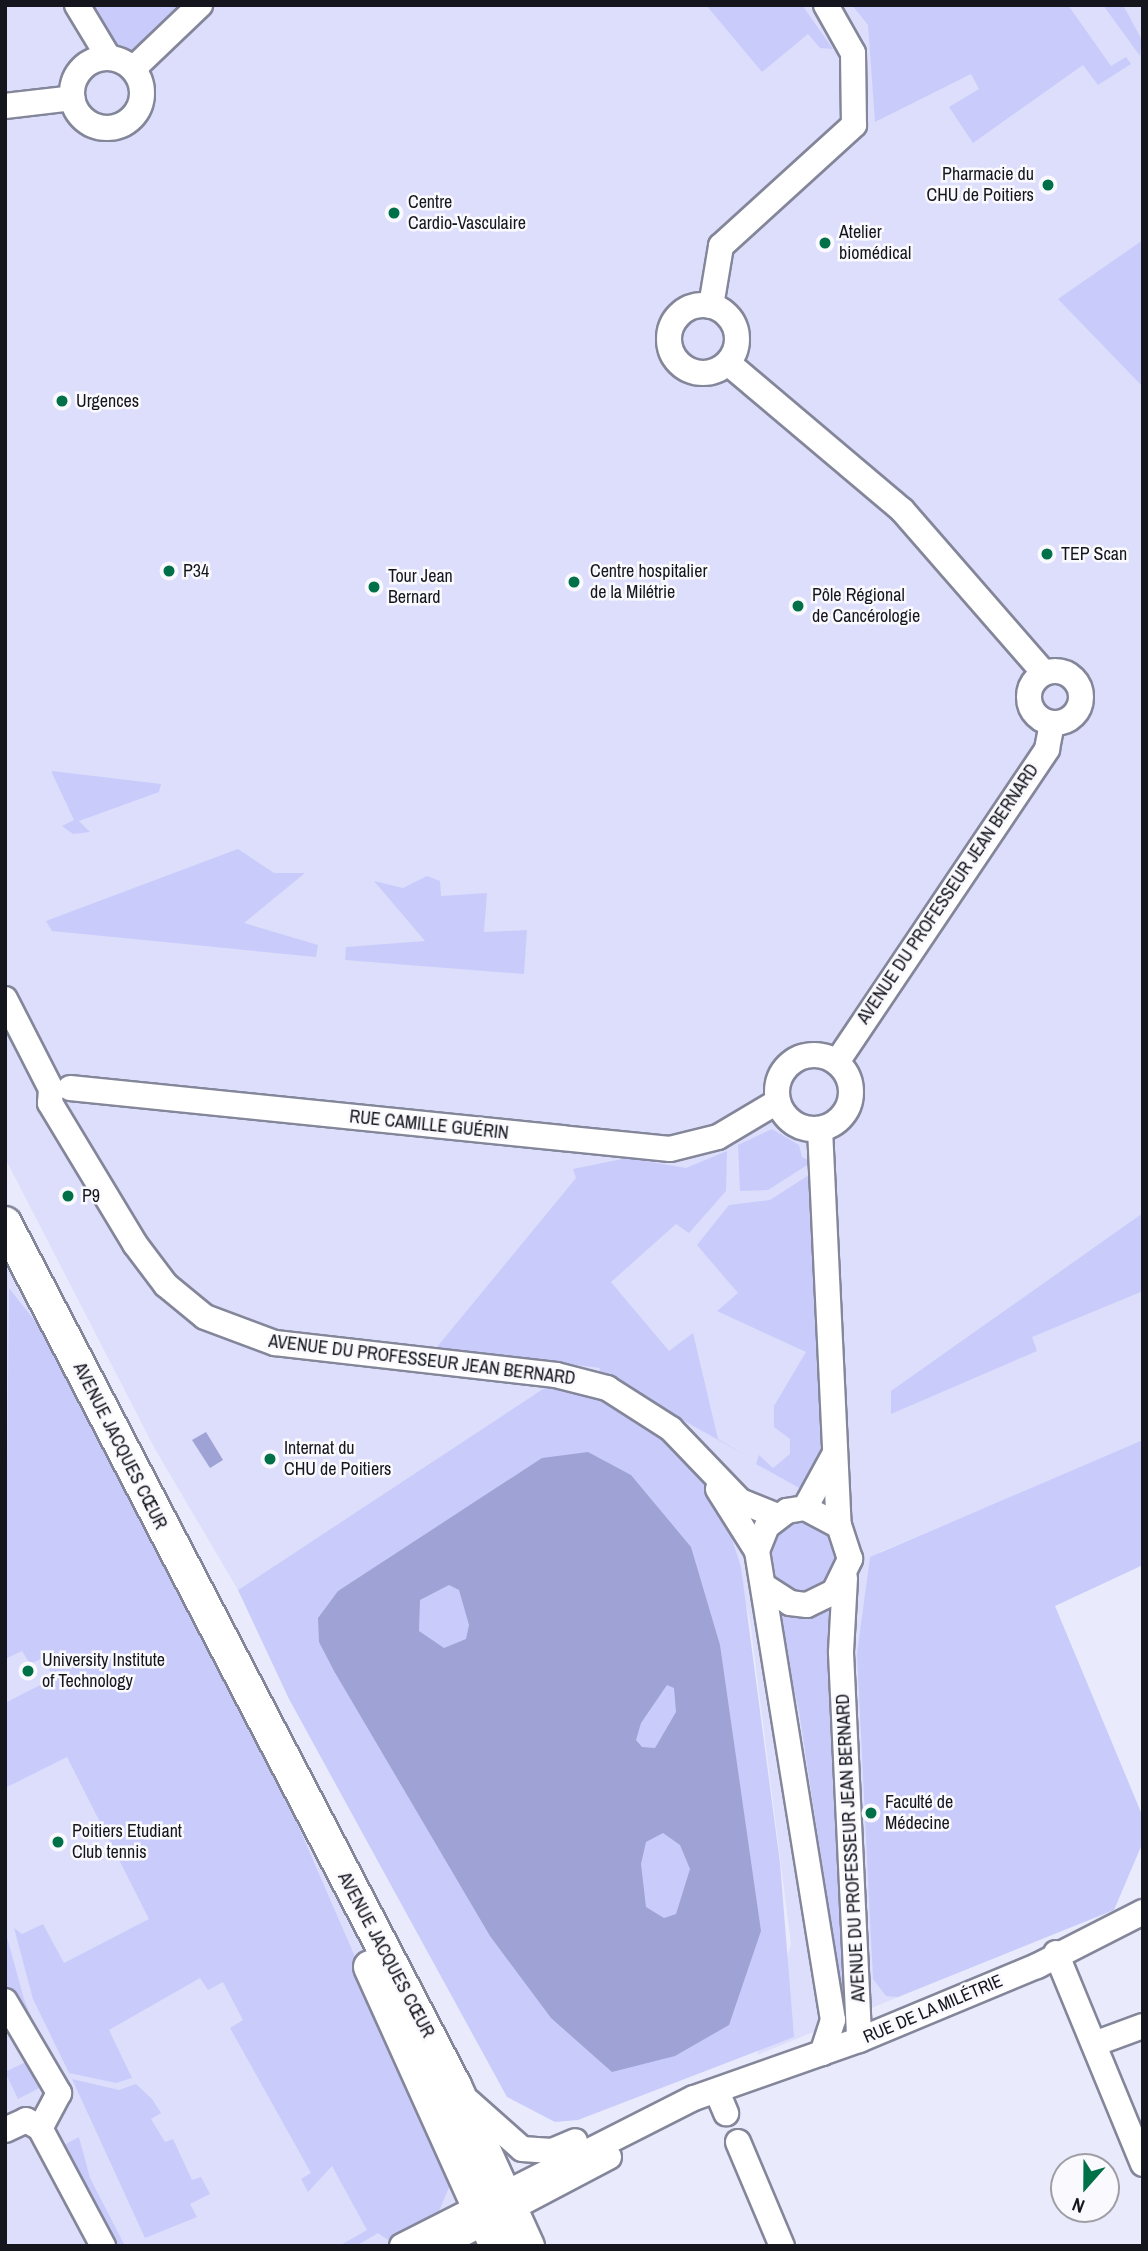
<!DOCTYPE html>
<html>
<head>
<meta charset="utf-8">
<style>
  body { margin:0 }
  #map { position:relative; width:1148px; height:2251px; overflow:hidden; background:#e9ebfc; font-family:"Archivo Narrow",sans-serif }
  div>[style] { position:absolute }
  .built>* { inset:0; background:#dcdefb }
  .green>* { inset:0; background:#c9ccfb }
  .round { border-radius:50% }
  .water>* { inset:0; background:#9fa2d5 }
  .roads { filter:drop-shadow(2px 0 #84869a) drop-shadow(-2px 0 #84869a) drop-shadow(0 2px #84869a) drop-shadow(0 -2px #84869a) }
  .minor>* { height:24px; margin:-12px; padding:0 12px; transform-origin:12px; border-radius:12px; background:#fff }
  .minor>.ring { margin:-12px; padding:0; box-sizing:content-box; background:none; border:24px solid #fff; border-radius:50% }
  .major>* { height:32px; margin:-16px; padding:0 16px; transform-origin:16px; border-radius:16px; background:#fff }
  .dots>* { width:19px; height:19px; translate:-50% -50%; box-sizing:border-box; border:4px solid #f9f9fe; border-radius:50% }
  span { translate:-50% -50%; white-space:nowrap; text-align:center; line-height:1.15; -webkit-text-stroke:5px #f9f9fe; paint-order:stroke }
  .poi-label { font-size:18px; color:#15151d }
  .right { translate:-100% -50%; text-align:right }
  .left { translate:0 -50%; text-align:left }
  .street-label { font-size:18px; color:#15151d }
  .frame { position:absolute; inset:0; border:7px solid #15151d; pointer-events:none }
  .north { position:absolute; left:1050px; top:2153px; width:70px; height:70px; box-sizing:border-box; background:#f9f9fe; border:2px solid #9e9ea4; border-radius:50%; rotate:201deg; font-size:19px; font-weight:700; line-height:28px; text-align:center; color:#15151d }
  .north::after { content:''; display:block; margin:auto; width:24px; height:32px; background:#007049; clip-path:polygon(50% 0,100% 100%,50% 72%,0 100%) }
</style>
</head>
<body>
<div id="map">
  <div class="built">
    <div style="clip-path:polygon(5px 5px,1143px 5px,1143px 1442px,880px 1552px,996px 1957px,757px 2055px,791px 1944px,750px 1621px,721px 1505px,555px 1381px,238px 1590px,155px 1449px,5px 1158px)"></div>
    <div style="clip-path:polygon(5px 1238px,484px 2191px,387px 2246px,5px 2246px)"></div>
  </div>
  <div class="green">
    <div style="clip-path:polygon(85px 5px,187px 5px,133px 51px,116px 47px)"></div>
    <div style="clip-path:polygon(706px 5px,802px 5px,833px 49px,820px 48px,808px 34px,762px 72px)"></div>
    <div style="clip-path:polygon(852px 5px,1068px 5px,1111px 66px,1126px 57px,1131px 64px,1098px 85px,1083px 65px,973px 143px,949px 107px,979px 89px,971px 74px,875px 122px,868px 25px)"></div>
    <div style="clip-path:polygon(1103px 5px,1123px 5px,1142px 40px,1140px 56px)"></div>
    <div style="clip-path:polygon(1143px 240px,1143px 387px,1058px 299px)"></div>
    <div style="clip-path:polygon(52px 773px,52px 771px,161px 784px,159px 792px,79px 821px,90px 832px,73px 834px,62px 826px,74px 820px)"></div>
    <div style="clip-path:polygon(238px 849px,274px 873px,305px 873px,244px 923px,318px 945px,316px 957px,52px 931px,46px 921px)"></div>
    <div style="clip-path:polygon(427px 876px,440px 881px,441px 896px,487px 893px,484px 932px,527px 930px,524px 974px,345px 960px,346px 947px,425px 941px,374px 881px,403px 888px)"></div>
    <div style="clip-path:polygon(772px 1129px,799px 1145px,802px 1157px,812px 1162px,768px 1190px,740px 1191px,738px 1145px)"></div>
    <div style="clip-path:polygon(727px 1151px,726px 1191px,689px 1233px,676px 1224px,611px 1282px,669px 1351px,693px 1333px,718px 1439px,745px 1455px,599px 1373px,600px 1368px,437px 1347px,576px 1178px,573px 1169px,627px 1158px,686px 1168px)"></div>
    <div style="clip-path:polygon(812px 1173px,826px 1456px,809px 1486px,801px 1489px,756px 1464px,759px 1455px,773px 1468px,790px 1454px,790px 1439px,774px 1427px,774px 1406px,806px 1352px,717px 1311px,738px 1293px,697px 1245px,729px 1205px,770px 1200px)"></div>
    <div style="clip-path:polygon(1143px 1213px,1143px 1291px,1032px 1337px,1037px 1351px,891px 1414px,891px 1391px)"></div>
    <div style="clip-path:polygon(9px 1288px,60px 1353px,280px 1784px,452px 2180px,437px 2216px,391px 2242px,378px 2233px,356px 2246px,339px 2246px,367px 2230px,332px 2166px,308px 2192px,301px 2179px,311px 2173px,230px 2028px,243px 2020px,223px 1982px,208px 1990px,200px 1978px,109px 2030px,132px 2078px,116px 2083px,69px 2073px,33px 1999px,14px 1928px,22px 1934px,43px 1924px,64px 1963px,149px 1919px,67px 1757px,5px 1788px,5px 1703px,54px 1678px,43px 1658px,30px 1664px,22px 1651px,5px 1659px)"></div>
    <div style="clip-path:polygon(555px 1381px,595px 1389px,651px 1420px,703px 1474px,721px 1505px,741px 1567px,780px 1863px,794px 2037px,578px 2120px,555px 2122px,507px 2097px,289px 1699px,238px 1590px)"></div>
    <div style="clip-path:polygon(1143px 1440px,1143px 1565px,1055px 1606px,1143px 1817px,1143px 1842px,1114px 1910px,898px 1997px,886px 1996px,873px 1979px,857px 1654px,870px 1557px)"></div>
    <div class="round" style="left:769px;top:1523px;width:68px;height:68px"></div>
    <div style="clip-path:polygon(837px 1608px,850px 1993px,842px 1996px,799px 1711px,776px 1611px,808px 1618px)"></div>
    <div style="clip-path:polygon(5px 1930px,24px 1999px,42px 2043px,5px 1992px)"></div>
    <div style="clip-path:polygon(36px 2057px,47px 2084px,18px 2099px,5px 2072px)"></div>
    <div style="clip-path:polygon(72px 2079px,119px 2090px,136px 2084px,152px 2099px,161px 2113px,151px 2119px,165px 2142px,173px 2139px,192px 2180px,201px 2177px,210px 2194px,190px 2204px,197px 2217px,145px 2238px)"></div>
    <div style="clip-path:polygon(79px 2137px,90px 2178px,125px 2246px,115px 2246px,62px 2146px)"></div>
  </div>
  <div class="water">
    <div style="clip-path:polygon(206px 1432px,223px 1460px,210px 1468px,192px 1440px)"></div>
    <div style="clip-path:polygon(evenodd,588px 1452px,631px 1475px,691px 1547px,720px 1645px,761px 1931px,729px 2025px,675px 2056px,612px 2072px,551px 2018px,490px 1936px,334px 1671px,319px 1642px,318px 1618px,338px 1591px,542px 1458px,588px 1452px,449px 1585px,459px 1590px,469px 1625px,466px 1639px,444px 1648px,419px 1631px,420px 1600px,449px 1585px,588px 1452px,667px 1685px,674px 1688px,676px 1712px,655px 1748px,642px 1747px,636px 1740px,641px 1723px,667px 1685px,588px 1452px,663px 1833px,680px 1845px,690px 1869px,676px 1914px,664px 1918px,646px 1907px,641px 1864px,646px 1842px,663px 1833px)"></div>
  </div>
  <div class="roads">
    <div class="minor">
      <div style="left:77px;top:5px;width:62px;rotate:58.9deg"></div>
      <div class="ring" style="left:72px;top:58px;width:46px;height:46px"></div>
      <div style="left:133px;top:69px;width:93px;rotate:-43.7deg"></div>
      <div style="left:5px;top:106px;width:68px;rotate:-6.7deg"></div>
      <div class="ring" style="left:669px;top:305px;width:44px;height:44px"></div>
      <div style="left:711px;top:306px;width:61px;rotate:-80.5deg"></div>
      <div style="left:721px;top:246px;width:180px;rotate:-42.3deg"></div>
      <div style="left:854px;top:125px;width:72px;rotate:-90.8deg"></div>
      <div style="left:853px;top:53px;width:55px;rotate:-119.4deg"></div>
      <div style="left:728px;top:363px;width:228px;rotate:40.2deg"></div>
      <div style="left:902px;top:510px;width:216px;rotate:48.9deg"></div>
      <div class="ring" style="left:1029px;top:671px;width:28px;height:28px"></div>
      <div style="left:5px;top:999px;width:101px;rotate:62.9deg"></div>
      <div style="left:51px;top:1089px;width:14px;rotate:94deg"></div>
      <div style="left:50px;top:1103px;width:165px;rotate:58.9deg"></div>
      <div style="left:135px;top:1244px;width:51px;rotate:52.9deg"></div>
      <div style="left:166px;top:1285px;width:50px;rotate:39.4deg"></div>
      <div style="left:205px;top:1317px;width:75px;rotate:20.4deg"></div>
      <div style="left:275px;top:1343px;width:283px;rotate:6.5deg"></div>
      <div style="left:556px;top:1375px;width:53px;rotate:14.3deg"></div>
      <div style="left:607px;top:1388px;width:76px;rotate:32.6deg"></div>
      <div style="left:671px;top:1429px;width:100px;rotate:46.2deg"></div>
      <div style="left:740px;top:1501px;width:40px;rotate:22deg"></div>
      <div class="ring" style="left:777px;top:1055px;width:50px;height:50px"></div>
      <div style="left:837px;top:1062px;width:377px;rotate:-56.1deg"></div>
      <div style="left:1047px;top:749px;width:26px;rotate:-79deg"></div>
      <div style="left:70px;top:1088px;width:603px;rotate:5.81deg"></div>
      <div style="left:670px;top:1149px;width:49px;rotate:-14deg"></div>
      <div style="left:718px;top:1137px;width:69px;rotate:-30.7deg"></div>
      <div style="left:820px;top:1129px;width:397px;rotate:87.3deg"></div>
      <div style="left:718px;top:1489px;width:73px;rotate:57.8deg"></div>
      <div style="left:805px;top:1508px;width:60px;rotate:-61.3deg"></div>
      <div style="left:845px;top:1578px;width:75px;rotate:93.1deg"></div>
      <div style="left:841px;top:1653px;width:387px;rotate:87.3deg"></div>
      <div style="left:764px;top:1586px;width:31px;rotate:33deg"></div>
      <div style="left:790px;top:1603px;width:17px;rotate:7deg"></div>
      <div style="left:807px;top:1605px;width:30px;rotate:-26deg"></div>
      <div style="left:834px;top:1592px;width:37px;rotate:-64deg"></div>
      <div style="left:850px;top:1559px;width:35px;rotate:-108deg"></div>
      <div style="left:839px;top:1526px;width:38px;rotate:-152deg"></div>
      <div style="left:805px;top:1508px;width:18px;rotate:171deg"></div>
      <div style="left:787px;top:1511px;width:25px;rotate:143deg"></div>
      <div style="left:767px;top:1526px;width:27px;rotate:112deg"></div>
      <div style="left:757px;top:1551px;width:475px;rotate:80.8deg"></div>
      <div style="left:833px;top:2020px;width:35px;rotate:108deg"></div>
      <div style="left:1056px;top:1953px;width:228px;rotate:67.6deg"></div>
      <div style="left:5px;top:2001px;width:107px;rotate:59.6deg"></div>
      <div style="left:59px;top:2093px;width:40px;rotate:118deg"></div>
      <div style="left:1094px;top:2044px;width:52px;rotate:-20.2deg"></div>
      <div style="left:718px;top:2094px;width:21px;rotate:67deg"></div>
      <div style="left:468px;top:2101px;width:72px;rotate:41.6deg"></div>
      <div style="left:522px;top:2149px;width:30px;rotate:4deg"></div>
      <div style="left:552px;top:2151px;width:25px;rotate:-23deg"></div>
      <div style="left:5px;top:2130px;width:23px;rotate:-25deg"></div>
      <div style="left:26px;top:2120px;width:16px;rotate:30deg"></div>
      <div style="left:40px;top:2128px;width:134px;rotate:61.9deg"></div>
      <div style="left:738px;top:2142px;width:113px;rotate:67.1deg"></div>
      <div style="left:402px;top:2246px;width:327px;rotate:-26.9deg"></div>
      <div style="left:694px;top:2098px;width:175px;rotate:-19.4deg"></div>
      <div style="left:859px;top:2040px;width:193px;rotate:-22.6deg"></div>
      <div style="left:1037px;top:1966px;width:119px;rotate:-27deg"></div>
      <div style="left:440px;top:2246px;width:191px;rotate:-27.8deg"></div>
    </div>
    <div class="major">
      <div style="left:5px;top:1223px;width:973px;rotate:62.46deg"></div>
      <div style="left:455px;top:2086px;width:176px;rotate:65.5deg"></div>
      <div style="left:370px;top:1967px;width:306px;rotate:65.7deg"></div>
    </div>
  </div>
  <div class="dots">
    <div style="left:1048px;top:185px;background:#007049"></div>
    <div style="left:394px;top:213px;background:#007049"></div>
    <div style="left:825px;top:243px;background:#007049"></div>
    <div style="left:62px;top:401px;background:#007049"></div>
    <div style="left:1047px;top:554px;background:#007049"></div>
    <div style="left:169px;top:571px;background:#007049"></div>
    <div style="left:574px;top:582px;background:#007049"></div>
    <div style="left:374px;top:587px;background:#007049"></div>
    <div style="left:798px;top:606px;background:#007049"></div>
    <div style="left:68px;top:1196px;background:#007049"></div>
    <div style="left:270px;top:1459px;background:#007049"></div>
    <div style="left:28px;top:1671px;background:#007049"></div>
    <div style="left:871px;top:1813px;background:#007049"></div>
    <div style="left:58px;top:1842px;background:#007049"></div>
  </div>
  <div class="poi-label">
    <span class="right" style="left:1034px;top:185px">Pharmacie du<br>CHU de Poitiers</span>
    <span class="left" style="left:408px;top:213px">Centre<br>Cardio-Vasculaire</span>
    <span class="left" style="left:839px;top:243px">Atelier<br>biomédical</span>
    <span class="left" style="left:76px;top:401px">Urgences</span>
    <span class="left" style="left:1061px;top:554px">TEP Scan</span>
    <span class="left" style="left:183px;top:571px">P34</span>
    <span class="left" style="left:590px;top:582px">Centre hospitalier<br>de la Milétrie</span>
    <span class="left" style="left:388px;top:587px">Tour Jean<br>Bernard</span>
    <span class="left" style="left:812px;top:606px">Pôle Régional<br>de Cancérologie</span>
    <span class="left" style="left:82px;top:1196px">P9</span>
    <span class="left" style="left:284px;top:1459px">Internat du<br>CHU de Poitiers</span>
    <span class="left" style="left:42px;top:1671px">University Institute<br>of Technology</span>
    <span class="left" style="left:885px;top:1813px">Faculté de<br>Médecine</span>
    <span class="left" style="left:72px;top:1842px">Poitiers Etudiant<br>Club tennis</span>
  </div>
  <div class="street-label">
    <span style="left:948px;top:894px;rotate:-56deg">AVENUE DU PROFESSEUR JEAN BERNARD</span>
    <span style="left:429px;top:1125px;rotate:6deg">RUE CAMILLE GUÉRIN</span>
    <span style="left:422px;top:1360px;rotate:7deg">AVENUE DU PROFESSEUR JEAN BERNARD</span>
    <span style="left:120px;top:1446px;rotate:63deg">AVENUE JACQUES CŒUR</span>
    <span style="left:851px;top:1848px;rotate:-93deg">AVENUE DU PROFESSEUR JEAN BERNARD</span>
    <span style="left:386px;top:1955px;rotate:62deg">AVENUE JACQUES CŒUR</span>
    <span style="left:933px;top:2009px;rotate:-23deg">RUE DE LA MILÉTRIE</span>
  </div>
  <div class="frame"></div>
  <div class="north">N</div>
</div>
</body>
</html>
